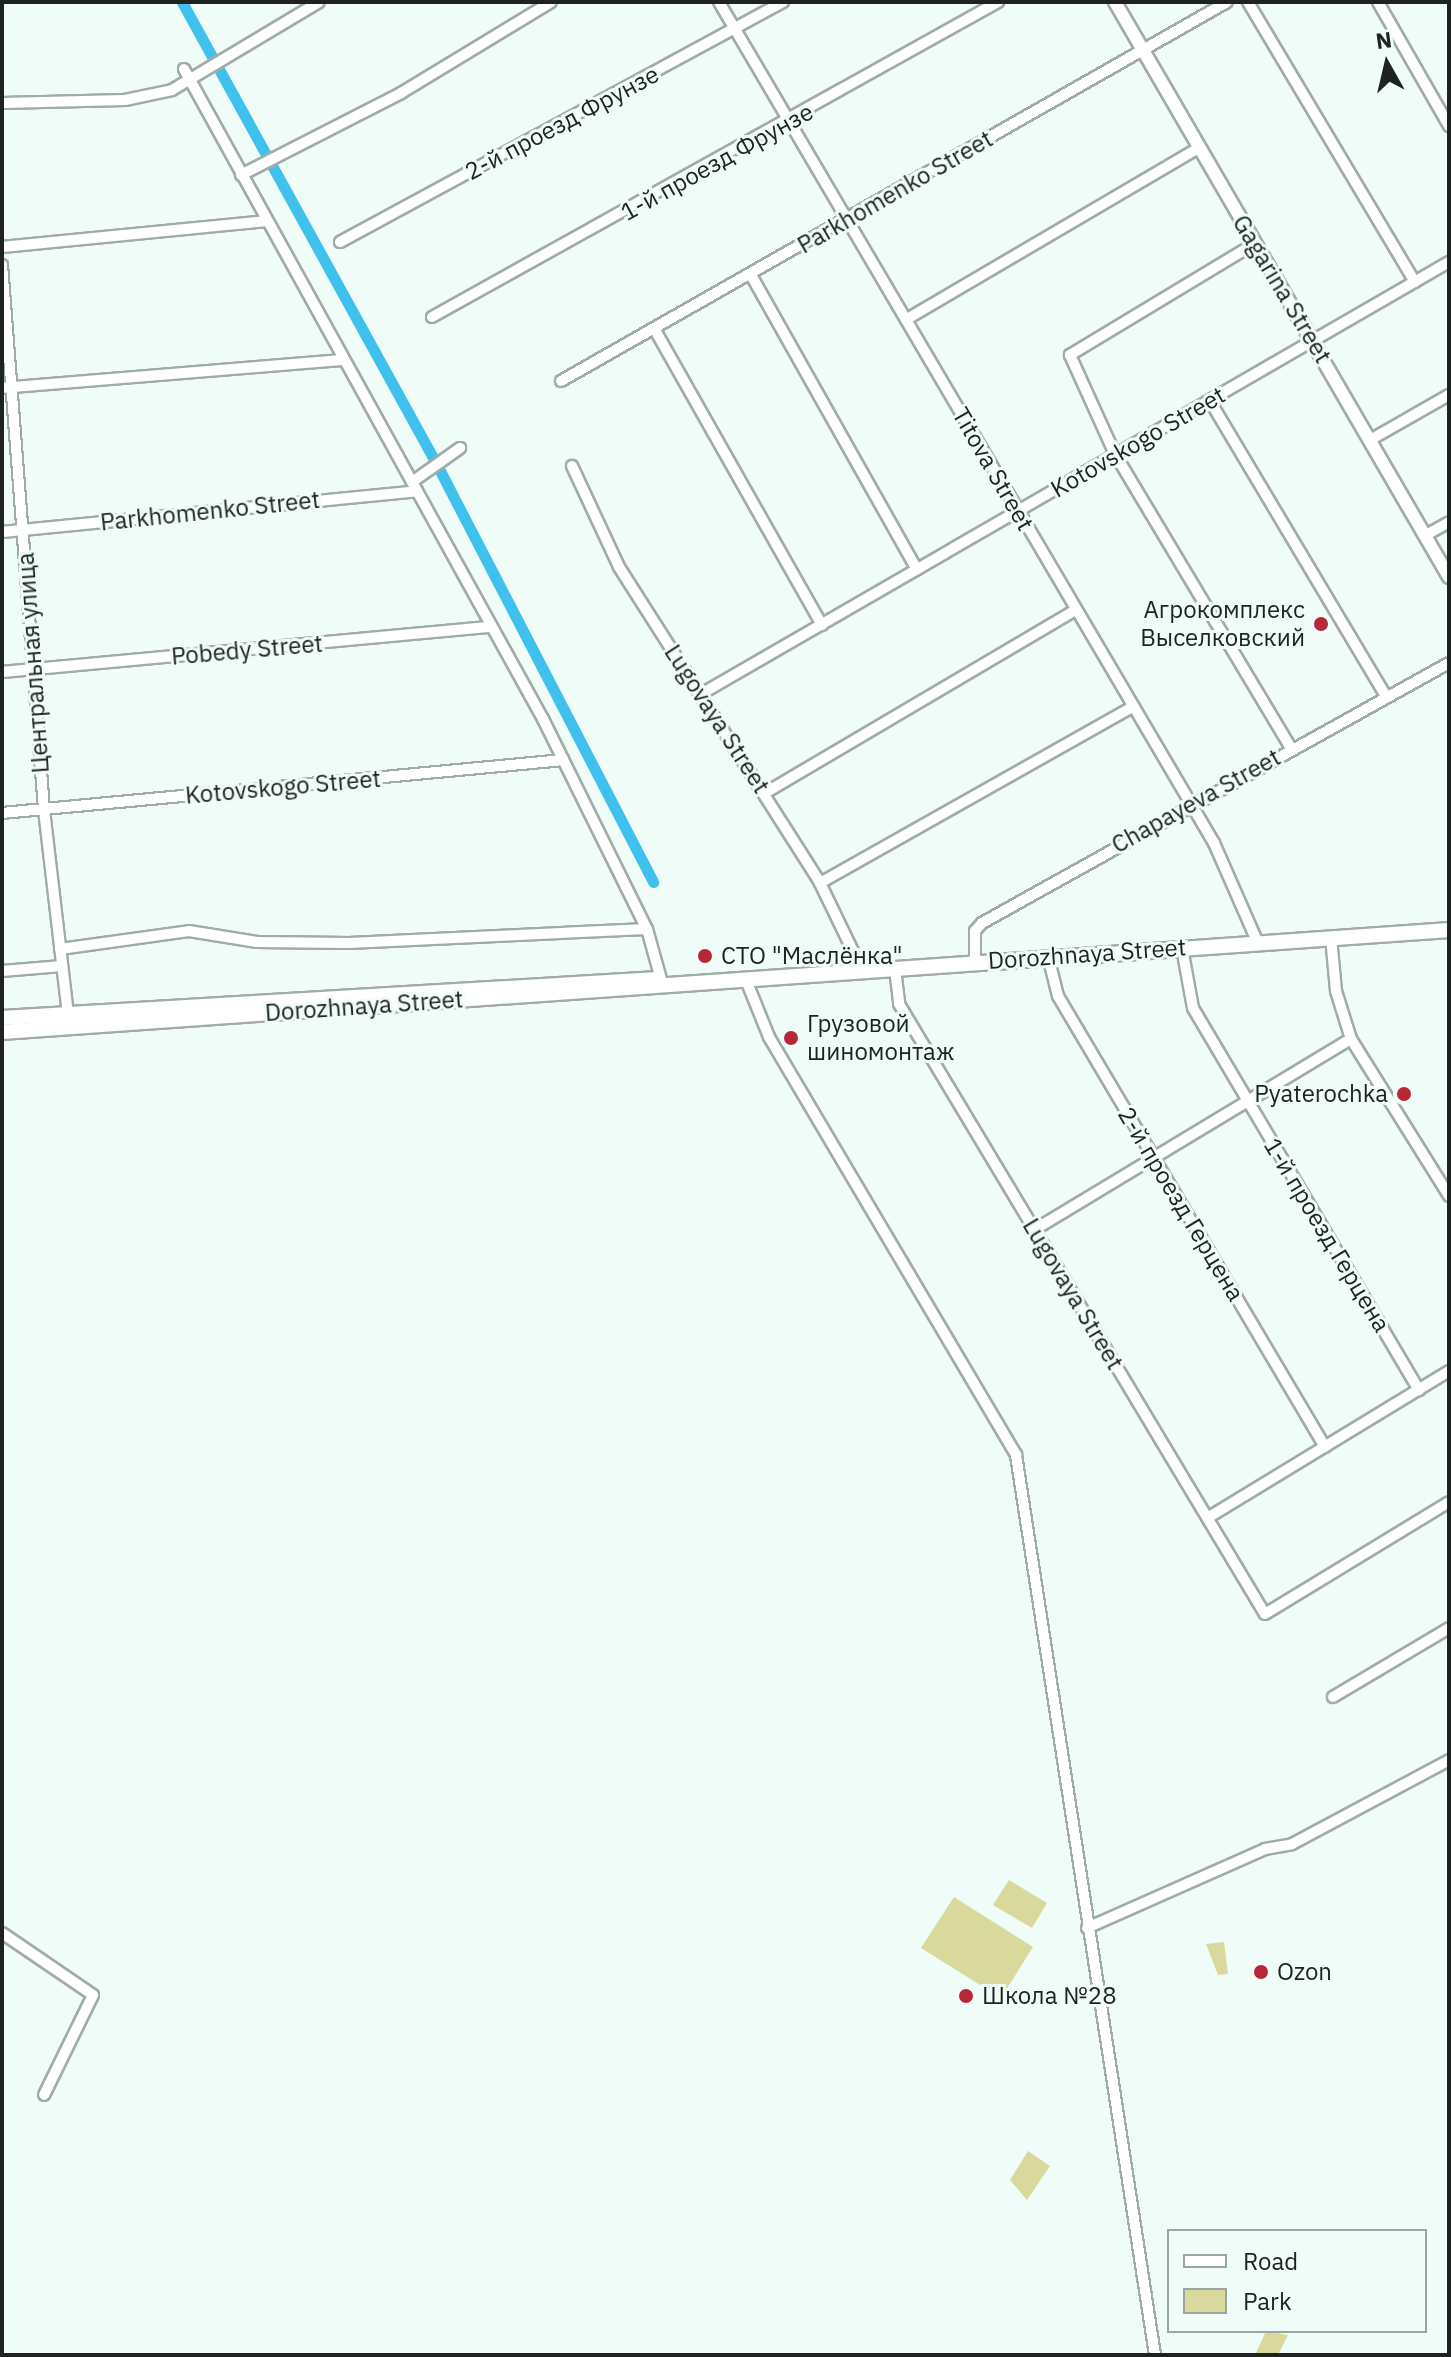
<!DOCTYPE html>
<html>
<head>
<meta charset="utf-8">
<style>
  body { margin:0 }
  #map { position:relative; width:1451px; height:2357px; overflow:hidden; background:#f0fcf7; font-family:"IBM Plex Sans",sans-serif }
  div>[style] { position:absolute }
  .green>* { inset:0; background:#d9d99d }
  .canal>* { height:11px; margin:-5.5px; padding:0 5.5px; transform-origin:5.5px; border-radius:5.5px; background:#40c0ec }
  .roads { filter:drop-shadow(2px 0 #a1aca7) drop-shadow(-2px 0 #a1aca7) drop-shadow(0 2px #a1aca7) drop-shadow(0 -2px #a1aca7) }
  .minor>* { height:10px; margin:-5px; padding:0 5px; transform-origin:5px; border-radius:5px; background:#fff }
  .tertiary>* { height:12px; margin:-6px; padding:0 6px; transform-origin:6px; border-radius:6px; background:#fff }
  .secondary>* { height:14px; margin:-7px; padding:0 7px; transform-origin:7px; border-radius:7px; background:#fff }
  .dots>* { width:22px; height:22px; translate:-50% -50%; box-sizing:border-box; border:4px solid #f0fcf7; border-radius:50% }
  span { translate:-50% -50%; white-space:nowrap; text-align:center; line-height:1.15; -webkit-text-stroke:6px #f0fcf7; paint-order:stroke }
  .street-label { font-size:24px; color:#1e2220 }
  .poi-label { font-size:24px; color:#1e2220 }
  .right { translate:-100% -50%; text-align:right }
  .left { translate:0 -50%; text-align:left }
  .frame { position:absolute; inset:0; border:4px solid #1e2220; pointer-events:none }
  .legend { position:absolute; left:1167px; top:2229px; width:260px; height:104px; box-sizing:border-box; background:#f0fcf7; border:2px solid #9ca5a1; margin:0; padding:10px 14px; list-style:none; font-size:24px; color:#1e2220 }
  .legend li { display:flex; align-items:center; gap:16px; height:40px }
  .legend b { width:40px; border:2px solid #9ca5a1 }
  .north { position:absolute; left:1347px; top:24px; width:80px; height:80px; -webkit-text-stroke:6px #f0fcf7; paint-order:stroke; rotate:352deg; font-size:22px; font-weight:700; line-height:32px; text-align:center; color:#1e2220 }
  .north::after { content:''; display:block; margin:auto; width:28px; height:36px; background:#1e2220; clip-path:polygon(50% 0,100% 100%,50% 72%,0 100%) }
</style>
</head>
<body>
<div id="map">
  <div class="green">
    <div style="clip-path:polygon(1009px 1880px,1047px 1903px,1032px 1928px,993px 1905px)"></div>
    <div style="clip-path:polygon(954px 1897px,1033px 1947px,1001px 1998px,921px 1948px)"></div>
    <div style="clip-path:polygon(1224px 1942px,1228px 1974px,1218px 1975px,1206px 1944px)"></div>
    <div style="clip-path:polygon(1028px 2151px,1050px 2166px,1027px 2200px,1010px 2180px)"></div>
    <div style="clip-path:polygon(1266px 2331px,1288px 2335px,1278px 2355px,1255px 2355px)"></div>
  </div>
  <div class="canal">
    <div style="left:182px;top:2px;width:526px;rotate:61.15deg"></div>
    <div style="left:436px;top:463px;width:472px;rotate:62.6deg"></div>
  </div>
  <div class="roads">
    <div class="minor">
      <div style="left:719px;top:2px;width:976px;rotate:59.52deg"></div>
      <div style="left:1214px;top:843px;width:107px;rotate:66.3deg"></div>
      <div style="left:1248px;top:2px;width:326px;rotate:59.2deg"></div>
      <div style="left:1378px;top:2px;width:143px;rotate:60.2deg"></div>
      <div style="left:184px;top:69px;width:743px;rotate:61.09deg"></div>
      <div style="left:543px;top:719px;width:234px;rotate:63.7deg"></div>
      <div style="left:647px;top:929px;width:52px;rotate:74.4deg"></div>
      <div style="left:2px;top:103px;width:123px;rotate:-1.4deg"></div>
      <div style="left:125px;top:100px;width:48px;rotate:-12deg"></div>
      <div style="left:172px;top:90px;width:171px;rotate:-30.9deg"></div>
      <div style="left:241px;top:175px;width:180px;rotate:-27.1deg"></div>
      <div style="left:401px;top:93px;width:175px;rotate:-31.2deg"></div>
      <div style="left:340px;top:242px;width:504px;rotate:-28.45deg"></div>
      <div style="left:1254px;top:244px;width:215px;rotate:148.9deg"></div>
      <div style="left:1070px;top:355px;width:109px;rotate:65.6deg"></div>
      <div style="left:1115px;top:454px;width:343px;rotate:59.1deg"></div>
      <div style="left:2px;top:247px;width:264px;rotate:-5.6deg"></div>
      <div style="left:2px;top:265px;width:547px;rotate:85.59deg"></div>
      <div style="left:44px;top:810px;width:204px;rotate:83.3deg"></div>
      <div style="left:751px;top:275px;width:338px;rotate:60.6deg"></div>
      <div style="left:432px;top:317px;width:648px;rotate:-29.1deg"></div>
      <div style="left:907px;top:319px;width:338px;rotate:-30.4deg"></div>
      <div style="left:655px;top:330px;width:339px;rotate:60.5deg"></div>
      <div style="left:561px;top:381px;width:766px;rotate:-29.64deg"></div>
      <div style="left:2px;top:388px;width:342px;rotate:-4.7deg"></div>
      <div style="left:1210px;top:401px;width:344px;rotate:59.2deg"></div>
      <div style="left:1370px;top:440px;width:91px;rotate:-29.7deg"></div>
      <div style="left:572px;top:466px;width:111px;rotate:65deg"></div>
      <div style="left:619px;top:567px;width:375px;rotate:57.5deg"></div>
      <div style="left:820px;top:883px;width:99px;rotate:64.2deg"></div>
      <div style="left:412px;top:482px;width:59px;rotate:-35.3deg"></div>
      <div style="left:2px;top:532px;width:417px;rotate:-5.6deg"></div>
      <div style="left:1426px;top:535px;width:26px;rotate:-29deg"></div>
      <div style="left:2px;top:672px;width:491px;rotate:-5.3deg"></div>
      <div style="left:701px;top:694px;width:864px;rotate:-30.01deg"></div>
      <div style="left:765px;top:793px;width:359px;rotate:-30.5deg"></div>
      <div style="left:2px;top:813px;width:564px;rotate:-5.39deg"></div>
      <div style="left:820px;top:883px;width:358px;rotate:-29.4deg"></div>
      <div style="left:1331px;top:937px;width:54px;rotate:84.7deg"></div>
      <div style="left:1336px;top:991px;width:50px;rotate:72.6deg"></div>
      <div style="left:1351px;top:1039px;width:185px;rotate:58deg"></div>
      <div style="left:1182px;top:948px;width:61px;rotate:79.6deg"></div>
      <div style="left:1193px;top:1008px;width:444px;rotate:59.4deg"></div>
      <div style="left:60px;top:949px;width:130px;rotate:-7.9deg"></div>
      <div style="left:189px;top:931px;width:69px;rotate:9.2deg"></div>
      <div style="left:257px;top:942px;width:92px;rotate:0.6deg"></div>
      <div style="left:349px;top:943px;width:298px;rotate:-2.7deg"></div>
      <div style="left:1048px;top:956px;width:41px;rotate:76deg"></div>
      <div style="left:1058px;top:996px;width:524px;rotate:59.37deg"></div>
      <div style="left:975px;top:961px;width:30px;rotate:-90deg"></div>
      <div style="left:975px;top:931px;width:11px;rotate:-49deg"></div>
      <div style="left:982px;top:923px;width:534px;rotate:-29.11deg"></div>
      <div style="left:895px;top:969px;width:35px;rotate:83deg"></div>
      <div style="left:899px;top:1004px;width:711px;rotate:59.04deg"></div>
      <div style="left:1265px;top:1614px;width:215px;rotate:-31.3deg"></div>
      <div style="left:2px;top:971px;width:60px;rotate:-4.8deg"></div>
      <div style="left:746px;top:980px;width:61px;rotate:68deg"></div>
      <div style="left:769px;top:1037px;width:486px;rotate:59.4deg"></div>
      <div style="left:1016px;top:1455px;width:911px;rotate:81.22deg"></div>
      <div style="left:1034px;top:1230px;width:370px;rotate:-31.1deg"></div>
      <div style="left:1209px;top:1517px;width:281px;rotate:-31.3deg"></div>
      <div style="left:1333px;top:1697px;width:135px;rotate:-30.7deg"></div>
      <div style="left:1087px;top:1928px;width:195px;rotate:-23.9deg"></div>
      <div style="left:1265px;top:1849px;width:27px;rotate:-10deg"></div>
      <div style="left:1292px;top:1844px;width:178px;rotate:-28.1deg"></div>
      <div style="left:2px;top:1933px;width:110px;rotate:34.3deg"></div>
      <div style="left:93px;top:1995px;width:111px;rotate:116.1deg"></div>
    </div>
    <div class="tertiary">
      <div style="left:1115px;top:2px;width:665px;rotate:59.85deg"></div>
    </div>
    <div class="secondary">
      <div style="left:2px;top:1018px;width:657px;rotate:-3.4deg"></div>
      <div style="left:2px;top:1032px;width:1451px;rotate:-4.03deg"></div>
    </div>
  </div>
  <div class="dots">
    <div style="left:1321px;top:624px;background:#b82739"></div>
    <div style="left:705px;top:956px;background:#b82739"></div>
    <div style="left:791px;top:1038px;background:#b82739"></div>
    <div style="left:1404px;top:1094px;background:#b82739"></div>
    <div style="left:1261px;top:1972px;background:#b82739"></div>
    <div style="left:966px;top:1996px;background:#b82739"></div>
  </div>
  <div class="street-label">
    <span style="left:562px;top:123px;rotate:-28deg">2-й проезд Фрунзе</span>
    <span style="left:717px;top:162px;rotate:-29deg">1-й проезд Фрунзе</span>
    <span style="left:895px;top:192px;rotate:-30deg">Parkhomenko Street</span>
    <span style="left:1282px;top:289px;rotate:59deg">Gagarina Street</span>
    <span style="left:1138px;top:442px;rotate:-30deg">Kotovskogo Street</span>
    <span style="left:993px;top:469px;rotate:60deg">Titova Street</span>
    <span style="left:210px;top:511px;rotate:-6deg">Parkhomenko Street</span>
    <span style="left:247px;top:650px;rotate:-5deg">Pobedy Street</span>
    <span style="left:33px;top:663px;rotate:-94deg">Центральная улица</span>
    <span style="left:717px;top:719px;rotate:57deg">Lugovaya Street</span>
    <span style="left:283px;top:787px;rotate:-5deg">Kotovskogo Street</span>
    <span style="left:1196px;top:801px;rotate:-29deg">Chapayeva Street</span>
    <span style="left:1087px;top:954px;rotate:-4deg">Dorozhnaya Street</span>
    <span style="left:364px;top:1006px;rotate:-4deg">Dorozhnaya Street</span>
    <span style="left:1181px;top:1204px;rotate:59deg">2-й проезд Герцена</span>
    <span style="left:1327px;top:1235px;rotate:59deg">1-й проезд Герцена</span>
    <span style="left:1073px;top:1294px;rotate:59deg">Lugovaya Street</span>
  </div>
  <div class="poi-label">
    <span class="right" style="left:1305px;top:624px">Агрокомплекс<br>Выселковский</span>
    <span class="left" style="left:721px;top:956px">СТО "Маслёнка"</span>
    <span class="left" style="left:807px;top:1038px">Грузовой<br>шиномонтаж</span>
    <span class="right" style="left:1388px;top:1094px">Pyaterochka</span>
    <span class="left" style="left:1277px;top:1972px">Ozon</span>
    <span class="left" style="left:982px;top:1996px">Школа №28</span>
  </div>
  <div class="frame"></div>
  <ul class="legend">
  <li><b style="height:10px;background:#fff"></b>Road</li>
  <li><b style="height:22px;background:#d9d99d"></b>Park</li>
  </ul>
  <div class="north">N</div>
</div>
</body>
</html>
